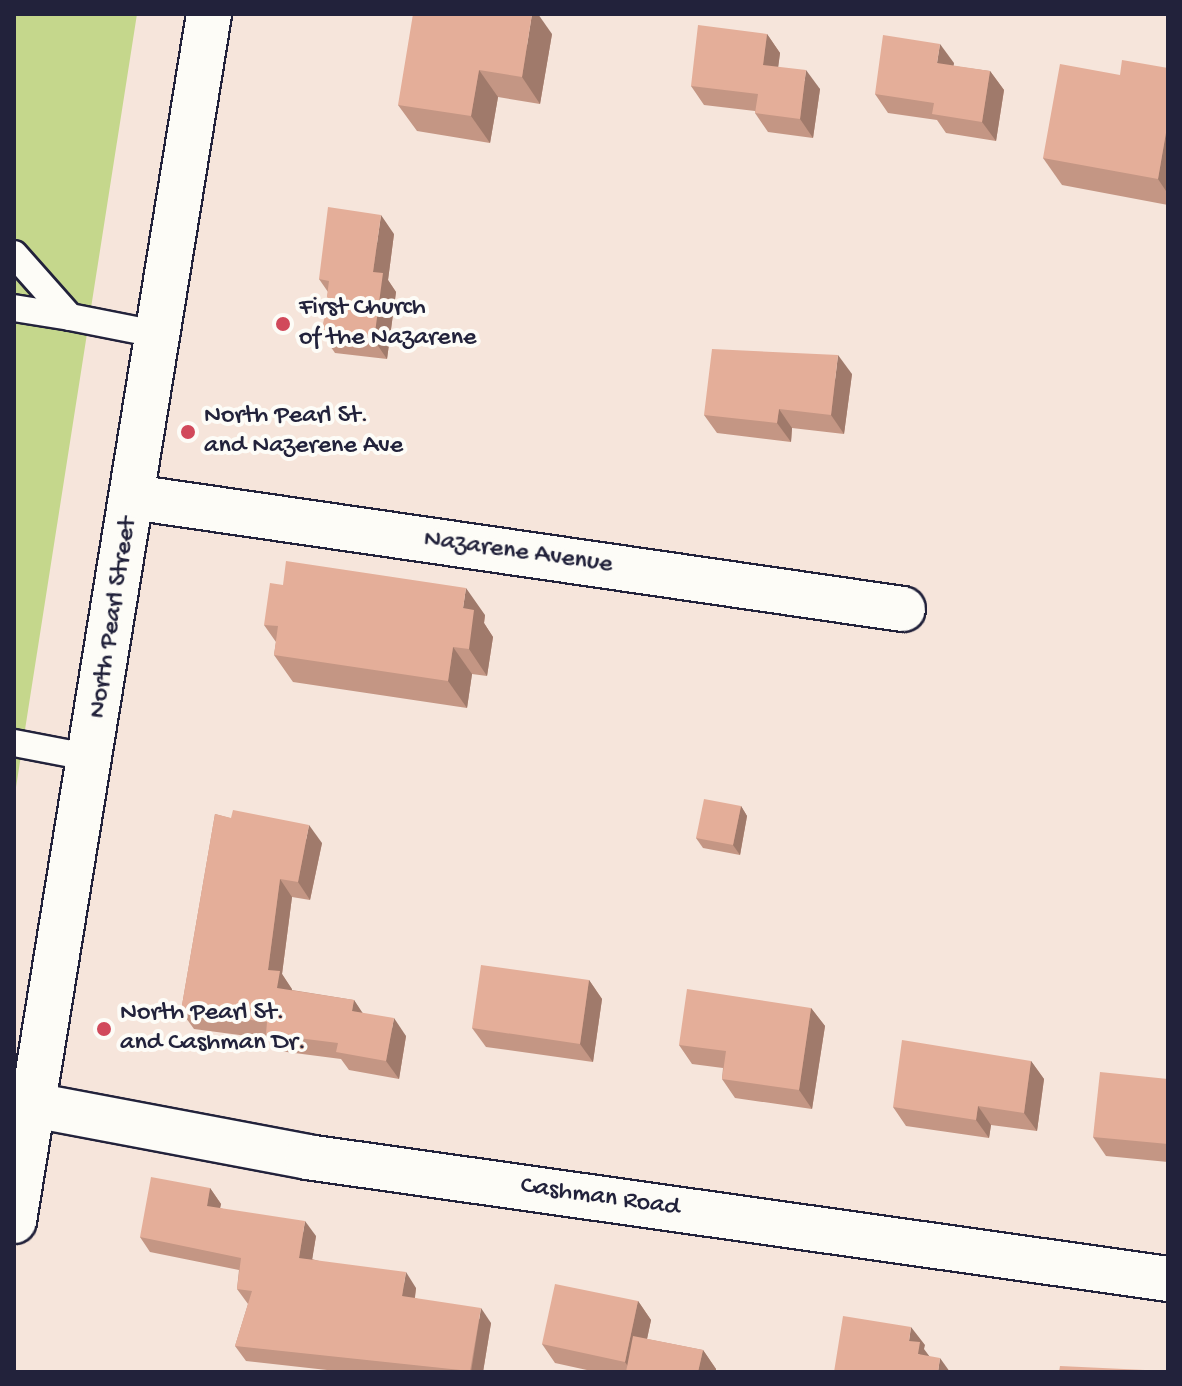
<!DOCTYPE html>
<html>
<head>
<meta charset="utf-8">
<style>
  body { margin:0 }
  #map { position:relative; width:1182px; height:1386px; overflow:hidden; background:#f6e5db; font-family:"Gochi Hand",sans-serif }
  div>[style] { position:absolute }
  .green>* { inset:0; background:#c5d78c }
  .roads { filter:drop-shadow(2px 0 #22223b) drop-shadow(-2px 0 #22223b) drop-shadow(0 2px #22223b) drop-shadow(0 -2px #22223b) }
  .service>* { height:26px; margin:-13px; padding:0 13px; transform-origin:13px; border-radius:13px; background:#fdfcf7 }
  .minor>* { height:44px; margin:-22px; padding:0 22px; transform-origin:22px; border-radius:22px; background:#fdfcf7 }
  .tertiary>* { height:44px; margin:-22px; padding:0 22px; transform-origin:22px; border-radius:22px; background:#fdfcf7 }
  .wall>* { inset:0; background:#c49684 }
  .shaded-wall>* { inset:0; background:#a07a6b }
  .building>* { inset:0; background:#e4ae99 }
  .dots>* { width:22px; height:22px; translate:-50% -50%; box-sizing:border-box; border:4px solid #fdfcf7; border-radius:50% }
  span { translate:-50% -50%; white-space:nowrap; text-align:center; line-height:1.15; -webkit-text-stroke:8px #fdfcf7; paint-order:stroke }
  .poi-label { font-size:26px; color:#22223b }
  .left { translate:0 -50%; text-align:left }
  .street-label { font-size:26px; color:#22223b }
  .frame { position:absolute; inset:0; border:16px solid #22223b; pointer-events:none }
</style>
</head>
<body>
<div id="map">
  <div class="green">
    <div style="clip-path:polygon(14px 14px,137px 14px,14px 800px)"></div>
  </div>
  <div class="roads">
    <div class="service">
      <div style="left:14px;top:254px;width:84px;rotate:48.4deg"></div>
      <div style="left:70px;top:317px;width:57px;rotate:-170.9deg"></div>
      <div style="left:70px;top:317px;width:89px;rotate:11.1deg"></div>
      <div style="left:14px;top:743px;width:80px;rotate:10.8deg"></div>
    </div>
    <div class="minor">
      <div style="left:132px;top:497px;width:779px;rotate:8.27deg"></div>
      <div style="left:33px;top:1105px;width:279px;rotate:10.7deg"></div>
      <div style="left:307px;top:1157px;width:870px;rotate:8.06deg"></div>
    </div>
    <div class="tertiary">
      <div style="left:14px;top:1221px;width:1223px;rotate:-80.82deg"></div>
    </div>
  </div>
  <div class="wall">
    <div style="clip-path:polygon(552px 34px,540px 104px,498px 97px,490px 143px,417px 131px,398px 105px)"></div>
    <div style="clip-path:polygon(767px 34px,780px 53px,778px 67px,820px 89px,813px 138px,768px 132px,755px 113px,755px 111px,704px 105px,691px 86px)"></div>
    <div style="clip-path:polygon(954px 63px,953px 66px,990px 71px,1004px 90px,996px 141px,946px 133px,937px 120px,888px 113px,875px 94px)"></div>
    <div style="clip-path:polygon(1168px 68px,1168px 205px,1062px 185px,1043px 158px,1120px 75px)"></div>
    <div style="clip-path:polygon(394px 234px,388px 280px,396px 292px,387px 359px,335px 353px,322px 334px,328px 292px,319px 279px)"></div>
    <div style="clip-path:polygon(852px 374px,844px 434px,792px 428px,791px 442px,717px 433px,704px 415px)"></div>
    <div style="clip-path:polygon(485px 615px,484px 623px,493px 637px,487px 676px,472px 674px,467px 708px,293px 682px,274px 655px,276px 642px,264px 625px)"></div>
    <div style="clip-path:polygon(741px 806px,747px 816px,740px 855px,703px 848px,696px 838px)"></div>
    <div style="clip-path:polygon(215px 814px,322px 843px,310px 900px,292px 897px,282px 974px,292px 990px,354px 1000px,362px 1013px,406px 1036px,399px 1079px,349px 1070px,341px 1059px,279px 1051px,270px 1039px,194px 1029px,181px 1011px)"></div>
    <div style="clip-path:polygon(589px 980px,602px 999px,593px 1062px,486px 1047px,472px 1028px)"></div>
    <div style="clip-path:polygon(811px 1008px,825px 1026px,812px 1109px,735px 1098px,722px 1079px,723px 1068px,692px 1064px,679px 1045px)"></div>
    <div style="clip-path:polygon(1031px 1061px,1044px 1079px,1037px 1131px,991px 1125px,989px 1138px,906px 1126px,893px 1107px)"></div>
    <div style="clip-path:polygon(1168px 1079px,1168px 1162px,1106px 1156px,1093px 1137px)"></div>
    <div style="clip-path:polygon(210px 1188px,221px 1204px,220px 1208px,316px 1236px,312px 1259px,416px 1288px,415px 1298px,491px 1323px,483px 1372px,345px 1372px,246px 1361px,235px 1346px,248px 1304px,237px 1289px,239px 1270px,150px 1252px,140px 1237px)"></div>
    <div style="clip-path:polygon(638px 1301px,651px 1320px,647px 1339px,703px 1350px,716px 1369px,716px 1372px,596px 1372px,555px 1363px,542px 1344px)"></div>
  </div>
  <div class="shaded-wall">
    <div style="clip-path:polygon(532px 14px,538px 14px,552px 34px,540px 104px,522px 77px)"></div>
    <div style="clip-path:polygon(767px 34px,780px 53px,776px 84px,763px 65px)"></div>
    <div style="clip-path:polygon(940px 44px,954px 63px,951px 82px,937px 63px)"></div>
    <div style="clip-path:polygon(479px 70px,498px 97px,490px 143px,471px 116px)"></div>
    <div style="clip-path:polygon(806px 70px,820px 89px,813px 138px,800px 119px)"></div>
    <div style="clip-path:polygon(990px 71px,1004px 90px,996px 141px,982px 122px)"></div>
    <div style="clip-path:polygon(1168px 121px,1168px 194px,1158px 179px)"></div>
    <div style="clip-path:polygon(381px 215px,394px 234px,388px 280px,396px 292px,387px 359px,374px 340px,373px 272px)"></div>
    <div style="clip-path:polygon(838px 355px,852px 374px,844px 434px,831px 415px)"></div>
    <div style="clip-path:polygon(779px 409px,792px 428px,791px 442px,777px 423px)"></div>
    <div style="clip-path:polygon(466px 588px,485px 615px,484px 623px,493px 637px,487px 676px,469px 649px,463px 608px)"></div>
    <div style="clip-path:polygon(453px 647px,472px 674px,467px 708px,448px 681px)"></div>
    <div style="clip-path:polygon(741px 806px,747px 816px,740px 855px,733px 845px)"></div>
    <div style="clip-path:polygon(309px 825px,322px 843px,310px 900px,298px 882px)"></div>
    <div style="clip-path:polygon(280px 879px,292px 897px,282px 974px,292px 989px,290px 1005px,277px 988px,268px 970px)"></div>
    <div style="clip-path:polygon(589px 980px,602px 999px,593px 1062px,580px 1044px)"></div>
    <div style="clip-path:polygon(354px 1000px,366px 1018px,352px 1011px)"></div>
    <div style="clip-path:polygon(811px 1008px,825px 1026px,812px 1109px,799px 1090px)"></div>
    <div style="clip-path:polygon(394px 1018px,406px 1036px,399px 1079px,386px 1061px)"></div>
    <div style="clip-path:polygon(1031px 1061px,1044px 1079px,1037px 1131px,1024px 1113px)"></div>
    <div style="clip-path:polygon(978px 1106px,991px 1125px,989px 1138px,976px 1120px)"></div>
    <div style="clip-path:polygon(210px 1188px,221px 1204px,217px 1222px,207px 1206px)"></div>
    <div style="clip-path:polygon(305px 1221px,316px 1236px,310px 1273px,299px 1258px)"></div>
    <div style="clip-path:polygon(406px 1272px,416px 1288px,413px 1311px,402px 1296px)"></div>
    <div style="clip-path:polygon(638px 1301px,651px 1320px,640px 1372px,632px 1372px,625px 1362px)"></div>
    <div style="clip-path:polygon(481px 1308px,491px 1323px,483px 1372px,471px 1372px)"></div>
    <div style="clip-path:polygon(911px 1327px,925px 1345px,924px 1349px,933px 1361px,918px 1354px,909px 1341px)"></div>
    <div style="clip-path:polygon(703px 1350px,716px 1369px,716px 1372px,698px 1372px)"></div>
    <div style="clip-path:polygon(940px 1358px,950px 1372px,938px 1372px)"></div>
  </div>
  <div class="building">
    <div style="clip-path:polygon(413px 14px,532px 14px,522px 77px,479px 70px,471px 116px,398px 105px)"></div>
    <div style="clip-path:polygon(698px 25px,767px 34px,763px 65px,806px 70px,800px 119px,755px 113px,758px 94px,691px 86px)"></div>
    <div style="clip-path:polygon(883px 35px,940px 44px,937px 63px,990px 71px,982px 122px,932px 114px,934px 103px,875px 94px)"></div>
    <div style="clip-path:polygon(1122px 60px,1168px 68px,1168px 121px,1158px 179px,1043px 158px,1060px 64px,1120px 75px)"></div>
    <div style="clip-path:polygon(328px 207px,381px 215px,373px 272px,383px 273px,374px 340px,322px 334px,329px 281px,319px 279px)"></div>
    <div style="clip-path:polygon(712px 349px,838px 355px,831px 415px,779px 409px,777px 423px,704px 415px)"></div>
    <div style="clip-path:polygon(286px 561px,466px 588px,463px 608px,474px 610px,469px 649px,453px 647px,448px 681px,274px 655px,278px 626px,264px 625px,270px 583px,283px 585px)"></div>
    <div style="clip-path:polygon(704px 799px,741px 806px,733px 845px,696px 838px)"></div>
    <div style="clip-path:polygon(233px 810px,309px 825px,298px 882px,280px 879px,268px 970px,280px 971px,277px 988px,354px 1000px,352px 1011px,394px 1018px,386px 1061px,336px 1052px,338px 1043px,266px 1034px,267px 1022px,181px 1011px,215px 814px,231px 818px)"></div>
    <div style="clip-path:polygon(481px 965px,589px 980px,580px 1044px,472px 1028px)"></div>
    <div style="clip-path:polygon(687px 989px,811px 1008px,799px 1090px,722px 1079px,726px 1051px,679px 1045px)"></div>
    <div style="clip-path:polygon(902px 1040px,1031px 1061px,1024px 1113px,978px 1106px,976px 1120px,893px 1107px)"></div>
    <div style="clip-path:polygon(1100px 1072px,1168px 1079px,1168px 1144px,1093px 1137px)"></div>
    <div style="clip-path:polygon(151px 1177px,210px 1188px,207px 1206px,305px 1221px,299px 1258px,406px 1272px,402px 1296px,481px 1308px,470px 1371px,235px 1346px,252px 1291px,237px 1289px,241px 1258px,140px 1237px)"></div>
    <div style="clip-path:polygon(555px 1284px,638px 1301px,625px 1362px,542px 1344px)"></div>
    <div style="clip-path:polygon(843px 1316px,911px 1327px,909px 1341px,920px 1342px,918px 1354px,940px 1358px,938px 1372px,834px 1372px)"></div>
    <div style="clip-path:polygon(633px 1336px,703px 1350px,698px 1372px,626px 1372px)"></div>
    <div style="clip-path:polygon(1060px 1366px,1145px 1370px,1145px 1372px,1059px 1372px)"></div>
  </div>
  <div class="dots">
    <div style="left:283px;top:324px;background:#d1495b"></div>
    <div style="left:188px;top:432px;background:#d1495b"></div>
    <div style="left:104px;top:1029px;background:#d1495b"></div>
  </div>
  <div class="poi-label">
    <span class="left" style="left:299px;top:324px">First Church<br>of the Nazarene</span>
    <span class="left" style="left:204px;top:432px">North Pearl St.<br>and Nazerene Ave</span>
    <span class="left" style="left:120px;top:1029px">North Pearl St.<br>and Cashman Dr.</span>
  </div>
  <div class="street-label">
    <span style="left:518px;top:553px;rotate:8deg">Nazarene Avenue</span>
    <span style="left:114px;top:618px;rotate:-81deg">North Pearl Street</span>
    <span style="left:600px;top:1198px;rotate:8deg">Cashman Road</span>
  </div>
  <div class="frame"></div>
</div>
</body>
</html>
